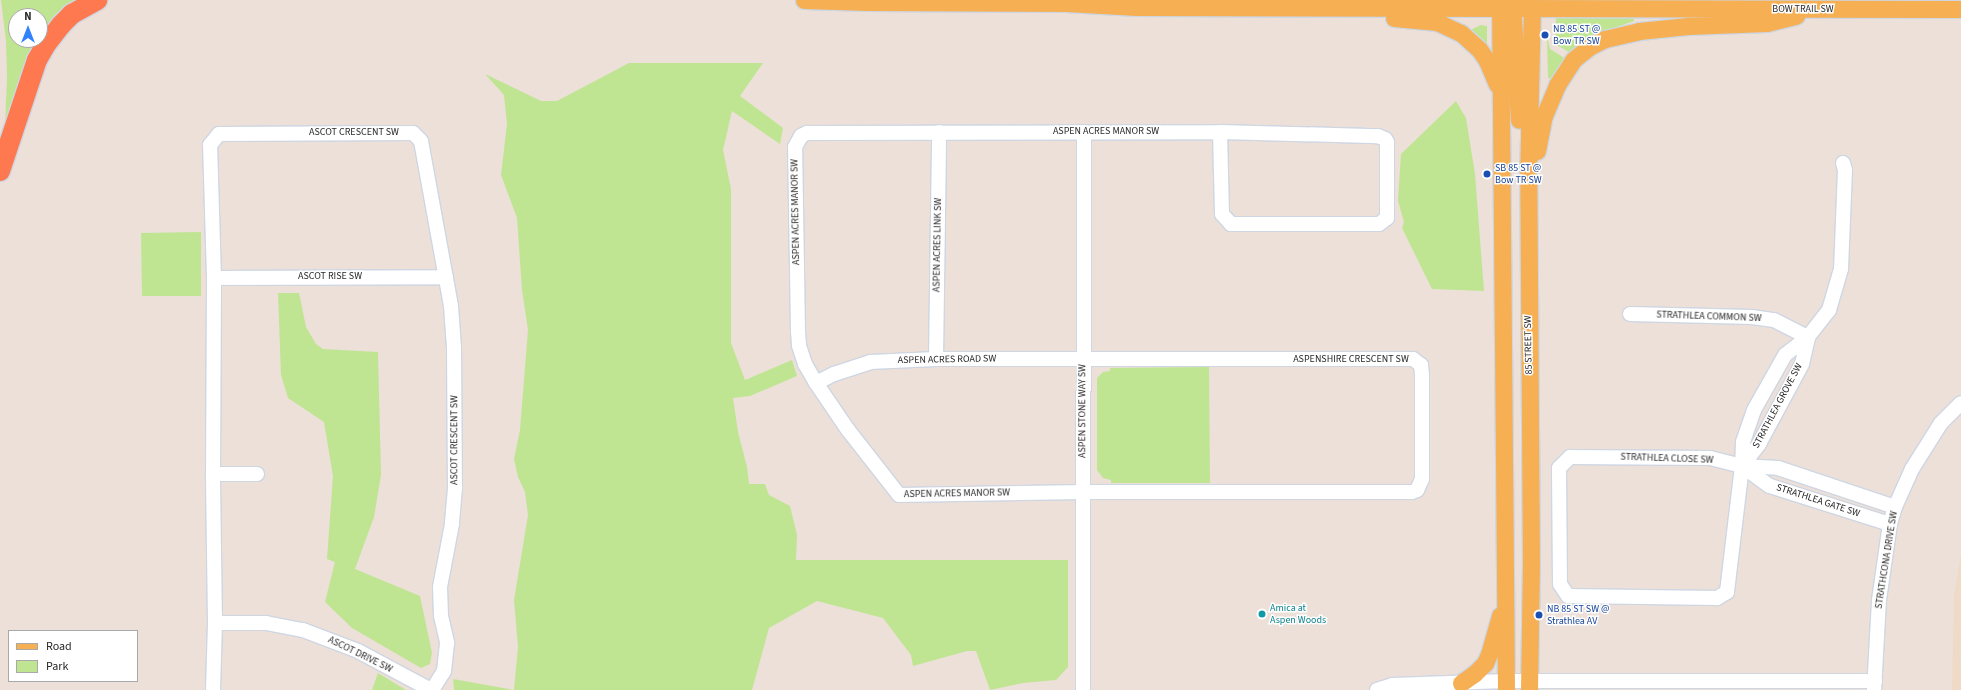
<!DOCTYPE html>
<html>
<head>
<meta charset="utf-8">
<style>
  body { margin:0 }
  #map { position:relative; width:1961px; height:690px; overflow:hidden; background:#ece0d9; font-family:"Source Sans 3",sans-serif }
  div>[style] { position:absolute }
  .education>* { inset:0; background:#eedac7 }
  .green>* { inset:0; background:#bfe592 }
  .roads { filter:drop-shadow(1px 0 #ced6e2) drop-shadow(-1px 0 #ced6e2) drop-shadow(0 1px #ced6e2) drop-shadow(0 -1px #ced6e2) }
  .minor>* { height:14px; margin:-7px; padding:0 7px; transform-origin:7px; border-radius:7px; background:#fff }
  .major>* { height:17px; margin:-8.5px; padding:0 8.5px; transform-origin:8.5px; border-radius:8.5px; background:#f6af53 }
  .highway>* { height:20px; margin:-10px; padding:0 10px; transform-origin:10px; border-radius:10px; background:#ff7950 }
  .dots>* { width:11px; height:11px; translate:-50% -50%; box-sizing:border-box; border:2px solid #fff; border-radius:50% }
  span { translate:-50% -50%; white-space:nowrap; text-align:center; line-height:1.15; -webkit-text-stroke:3px #fff; paint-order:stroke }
  .street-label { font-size:10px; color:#282828 }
  .transit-label { font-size:10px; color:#164399 }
  .left { translate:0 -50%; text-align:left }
  .culture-label { font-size:10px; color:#0d838f }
  .legend { position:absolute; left:8px; top:630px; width:130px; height:52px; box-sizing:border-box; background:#fff; border:1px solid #a9a9a9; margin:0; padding:5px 7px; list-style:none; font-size:12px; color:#282828 }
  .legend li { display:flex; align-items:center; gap:8px; height:20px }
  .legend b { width:20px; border:1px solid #a9a9a9 }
  .north { position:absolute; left:8px; top:8px; width:40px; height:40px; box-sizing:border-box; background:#fff; border:1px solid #a9a9a9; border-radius:50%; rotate:0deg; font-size:11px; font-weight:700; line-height:16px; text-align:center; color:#282828 }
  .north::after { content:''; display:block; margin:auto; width:14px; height:18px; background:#3282ff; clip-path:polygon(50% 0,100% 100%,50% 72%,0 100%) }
</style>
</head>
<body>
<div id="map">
  <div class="education">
    <div style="clip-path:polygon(1961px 553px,1961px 690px,1952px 690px,1954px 595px)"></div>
  </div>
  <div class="green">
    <div style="clip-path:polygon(evenodd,1px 0,77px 0,7px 126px,5px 125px,7px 78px,6px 41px,1px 0,16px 16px,40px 16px,40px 40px,16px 40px,16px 16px)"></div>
    <div style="clip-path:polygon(1556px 16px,1633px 16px,1634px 21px,1597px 34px,1569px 52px,1555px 44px)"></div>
    <div style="clip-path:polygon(1481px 25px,1487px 26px,1487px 46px,1482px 47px,1468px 31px)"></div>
    <div style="clip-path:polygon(1547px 37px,1550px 49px,1566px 59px,1553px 79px,1548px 78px)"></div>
    <div style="clip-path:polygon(629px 63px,763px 63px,740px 96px,783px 128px,780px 144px,732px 111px,723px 150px,731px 189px,731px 343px,745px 380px,792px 360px,797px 376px,750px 396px,733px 398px,738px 432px,747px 467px,749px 484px,765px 484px,769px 495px,790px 506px,797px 535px,796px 560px,1068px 560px,1068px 667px,1056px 680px,1023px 683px,990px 690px,976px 651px,967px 651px,913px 666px,911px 655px,883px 618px,817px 601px,769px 628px,752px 690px,514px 690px,518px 647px,514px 600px,528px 515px,525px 492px,518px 477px,514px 459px,520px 430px,528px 330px,522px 290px,517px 218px,501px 175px,507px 124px,504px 95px,485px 74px,541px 101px,557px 101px)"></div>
    <div style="clip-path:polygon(1456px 101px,1466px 118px,1475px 174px,1484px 291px,1432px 289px,1402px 228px,1404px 222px,1398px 201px,1401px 154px)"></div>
    <div style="clip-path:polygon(201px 232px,201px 296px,142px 296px,141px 233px)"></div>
    <div style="clip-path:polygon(278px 293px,299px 293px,306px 327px,316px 344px,323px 349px,378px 352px,381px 475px,374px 517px,355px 569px,420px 596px,432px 653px,430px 664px,421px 668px,352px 628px,325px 602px,335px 562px,327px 559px,333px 476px,324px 422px,288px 398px,281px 375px)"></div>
    <div style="clip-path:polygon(1209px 367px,1210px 483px,1111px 483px,1111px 480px,1103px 478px,1097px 470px,1097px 378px,1103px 372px,1110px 371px,1110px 368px)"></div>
    <div style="clip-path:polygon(378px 673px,406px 690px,372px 690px)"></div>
    <div style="clip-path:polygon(453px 679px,514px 690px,454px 690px)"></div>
  </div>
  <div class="roads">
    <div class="minor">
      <div style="left:1843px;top:163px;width:7px;rotate:74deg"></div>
      <div style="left:1845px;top:170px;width:99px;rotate:92.3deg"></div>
      <div style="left:1841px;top:269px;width:43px;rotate:106.3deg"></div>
      <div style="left:1829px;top:310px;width:34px;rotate:128deg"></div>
      <div style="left:1808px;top:337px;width:29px;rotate:142deg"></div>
      <div style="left:1785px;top:355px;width:63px;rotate:119.4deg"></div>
      <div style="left:1754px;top:410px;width:34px;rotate:109deg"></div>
      <div style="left:1743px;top:442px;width:24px;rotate:92deg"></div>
      <div style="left:1742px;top:466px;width:127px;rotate:96.8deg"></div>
      <div style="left:1727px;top:592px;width:12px;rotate:149deg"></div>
      <div style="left:1717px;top:598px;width:149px;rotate:-179.2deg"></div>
      <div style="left:1568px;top:596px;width:14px;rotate:-124deg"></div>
      <div style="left:1560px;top:584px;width:116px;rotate:-90.5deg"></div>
      <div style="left:1559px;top:468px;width:16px;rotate:-45deg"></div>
      <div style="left:1570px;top:457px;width:140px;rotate:0.4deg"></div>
      <div style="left:1710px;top:458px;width:33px;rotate:14deg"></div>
      <div style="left:1742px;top:466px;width:36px;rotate:3deg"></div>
      <div style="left:1778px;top:468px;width:123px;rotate:18.4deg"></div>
      <div style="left:214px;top:278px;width:232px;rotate:-0.2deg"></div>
      <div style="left:1630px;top:314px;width:122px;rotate:1.4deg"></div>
      <div style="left:1752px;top:317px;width:22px;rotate:8deg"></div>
      <div style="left:1774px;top:320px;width:38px;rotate:27deg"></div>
      <div style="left:936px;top:359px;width:227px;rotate:-89.2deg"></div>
      <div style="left:816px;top:383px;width:20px;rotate:-27deg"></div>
      <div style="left:834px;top:374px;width:38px;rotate:-18deg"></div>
      <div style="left:870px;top:362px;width:66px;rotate:-2.6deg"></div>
      <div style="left:936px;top:359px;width:477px"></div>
      <div style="left:1413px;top:359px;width:10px;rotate:37deg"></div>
      <div style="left:1421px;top:365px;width:10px;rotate:84deg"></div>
      <div style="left:1422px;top:375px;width:104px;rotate:90deg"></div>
      <div style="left:1422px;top:479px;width:12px;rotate:114deg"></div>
      <div style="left:1417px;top:490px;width:5px;rotate:158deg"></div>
      <div style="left:1412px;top:492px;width:329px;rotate:180deg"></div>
      <div style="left:1083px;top:492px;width:184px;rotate:179.1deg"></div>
      <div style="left:899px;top:495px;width:83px;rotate:-128.1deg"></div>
      <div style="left:848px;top:430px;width:57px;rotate:-124.2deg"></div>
      <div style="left:816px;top:383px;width:22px;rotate:-120deg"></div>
      <div style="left:805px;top:364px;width:20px;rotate:-108deg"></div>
      <div style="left:799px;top:345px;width:13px;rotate:-94deg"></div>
      <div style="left:798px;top:332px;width:185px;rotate:-90.9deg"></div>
      <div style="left:795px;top:147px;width:13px;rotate:-61deg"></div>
      <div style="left:801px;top:136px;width:7px;rotate:-27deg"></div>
      <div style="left:807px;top:133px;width:413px;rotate:-0.1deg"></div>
      <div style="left:1220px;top:132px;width:158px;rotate:1.5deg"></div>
      <div style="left:1378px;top:136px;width:8px;rotate:23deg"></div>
      <div style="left:1385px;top:139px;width:4px;rotate:56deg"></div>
      <div style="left:1387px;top:142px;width:76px;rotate:90deg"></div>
      <div style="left:1387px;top:218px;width:10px;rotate:143deg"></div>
      <div style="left:1379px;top:224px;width:148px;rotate:180deg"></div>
      <div style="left:1231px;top:224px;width:13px;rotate:-132deg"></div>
      <div style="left:1222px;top:214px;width:82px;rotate:-91.4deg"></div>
      <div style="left:1742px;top:466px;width:34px;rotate:36deg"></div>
      <div style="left:1770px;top:486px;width:126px;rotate:17.6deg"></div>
      <div style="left:1742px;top:466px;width:28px;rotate:-52deg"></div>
      <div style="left:1759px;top:444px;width:91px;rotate:-61.7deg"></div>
      <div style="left:1802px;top:364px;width:28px;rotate:-77deg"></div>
      <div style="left:213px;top:474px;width:44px"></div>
      <div style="left:215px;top:623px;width:51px"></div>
      <div style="left:266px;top:623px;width:38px;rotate:11deg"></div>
      <div style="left:303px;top:630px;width:59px;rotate:20.9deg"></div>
      <div style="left:358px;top:651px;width:83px;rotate:28.1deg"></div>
      <div style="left:213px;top:690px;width:67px;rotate:-88.3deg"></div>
      <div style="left:215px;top:623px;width:149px;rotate:-90.8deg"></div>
      <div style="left:213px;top:474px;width:196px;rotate:-89.7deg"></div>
      <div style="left:214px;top:278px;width:133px;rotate:-91.7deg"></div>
      <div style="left:210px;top:145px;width:14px;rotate:-51deg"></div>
      <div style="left:219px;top:134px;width:194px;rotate:-0.3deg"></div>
      <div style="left:413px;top:133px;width:11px;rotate:45deg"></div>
      <div style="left:421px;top:141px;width:168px;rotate:79.7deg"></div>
      <div style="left:451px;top:306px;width:42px;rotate:85.9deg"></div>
      <div style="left:454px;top:348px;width:140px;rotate:89.6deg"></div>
      <div style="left:455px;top:488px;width:36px;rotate:95deg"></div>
      <div style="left:452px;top:524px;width:64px;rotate:100.8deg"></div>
      <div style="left:440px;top:587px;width:29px;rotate:88deg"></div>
      <div style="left:441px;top:616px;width:28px;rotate:77deg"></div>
      <div style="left:447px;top:643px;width:28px;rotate:96deg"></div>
      <div style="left:444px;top:671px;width:22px;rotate:122deg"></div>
      <div style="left:1083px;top:690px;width:558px;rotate:-89.9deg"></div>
      <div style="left:1377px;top:690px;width:16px;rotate:-18deg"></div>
      <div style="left:1392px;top:685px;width:114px;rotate:-2deg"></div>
      <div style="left:1506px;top:681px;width:369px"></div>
      <div style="left:1874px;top:690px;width:90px;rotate:-86.8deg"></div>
      <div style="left:1879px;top:600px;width:77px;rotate:-81.8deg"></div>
      <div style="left:1890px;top:524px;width:18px;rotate:-74deg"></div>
      <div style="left:1895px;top:507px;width:42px;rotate:-65.9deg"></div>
      <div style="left:1912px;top:469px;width:54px;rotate:-57.8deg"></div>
      <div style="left:1941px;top:423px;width:28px;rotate:-45deg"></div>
    </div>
    <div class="major">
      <div style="left:804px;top:0;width:63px;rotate:1.8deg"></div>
      <div style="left:867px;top:2px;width:199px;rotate:0.3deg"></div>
      <div style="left:1066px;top:3px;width:71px;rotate:3.2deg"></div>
      <div style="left:1137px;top:7px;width:824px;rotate:0.14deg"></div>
      <div style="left:1500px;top:0;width:690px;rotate:89.5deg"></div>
      <div style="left:1512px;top:0;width:120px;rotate:86.7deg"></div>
      <div style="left:1394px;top:18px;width:43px;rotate:5.3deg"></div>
      <div style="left:1437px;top:22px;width:26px;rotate:25deg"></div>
      <div style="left:1461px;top:33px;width:24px;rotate:42deg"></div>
      <div style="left:1479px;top:49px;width:14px;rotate:56deg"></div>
      <div style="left:1487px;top:61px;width:25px;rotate:67deg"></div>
      <div style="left:1537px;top:151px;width:36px;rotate:-79deg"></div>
      <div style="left:1544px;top:116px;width:34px;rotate:-67deg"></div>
      <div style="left:1557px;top:85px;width:30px;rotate:-57deg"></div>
      <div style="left:1573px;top:60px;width:21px;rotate:-39deg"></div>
      <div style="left:1589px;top:47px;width:18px;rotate:-27deg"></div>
      <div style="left:1605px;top:39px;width:35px;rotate:-13deg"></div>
      <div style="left:1639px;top:31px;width:49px;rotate:-5.8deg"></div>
      <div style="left:1688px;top:26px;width:79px;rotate:-2.2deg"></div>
      <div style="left:1767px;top:23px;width:30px;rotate:-14deg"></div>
      <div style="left:1461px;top:683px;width:16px;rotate:-35deg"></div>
      <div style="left:1474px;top:674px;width:16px;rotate:-45deg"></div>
      <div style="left:1485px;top:663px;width:10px;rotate:-66deg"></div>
      <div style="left:1489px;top:654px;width:40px;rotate:-74deg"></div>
      <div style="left:1529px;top:690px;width:123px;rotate:-89.1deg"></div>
      <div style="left:1531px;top:567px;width:386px;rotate:-90.4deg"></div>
      <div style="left:1528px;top:181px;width:181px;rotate:-88.7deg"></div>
    </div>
    <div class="highway">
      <div style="left:0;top:171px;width:117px;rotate:-71.6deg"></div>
      <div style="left:37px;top:60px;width:20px;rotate:-60deg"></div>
      <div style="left:47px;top:43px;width:23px;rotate:-52deg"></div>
      <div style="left:61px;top:25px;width:16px;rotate:-45deg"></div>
      <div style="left:72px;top:14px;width:29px;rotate:-29deg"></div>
    </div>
  </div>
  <div class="dots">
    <div style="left:1545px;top:35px;background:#1a4fb4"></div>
    <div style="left:1487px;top:174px;background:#1a4fb4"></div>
    <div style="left:1262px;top:614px;background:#0f9aa8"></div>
    <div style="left:1539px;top:615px;background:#1a4fb4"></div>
  </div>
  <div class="street-label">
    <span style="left:1803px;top:10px">BOW TRAIL SW</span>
    <span style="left:1106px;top:132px">ASPEN ACRES MANOR SW</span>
    <span style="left:354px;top:133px">ASCOT CRESCENT SW</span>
    <span style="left:796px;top:212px;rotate:-91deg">ASPEN ACRES MANOR SW</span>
    <span style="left:938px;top:245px;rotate:-89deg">ASPEN ACRES LINK SW</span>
    <span style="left:330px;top:277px">ASCOT RISE SW</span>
    <span style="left:1709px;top:317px;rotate:2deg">STRATHLEA COMMON SW</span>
    <span style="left:1529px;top:345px;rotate:-91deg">85 STREET SW</span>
    <span style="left:947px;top:360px;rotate:-1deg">ASPEN ACRES ROAD SW</span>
    <span style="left:1351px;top:360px">ASPENSHIRE CRESCENT SW</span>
    <span style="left:1778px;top:406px;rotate:-62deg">STRATHLEA GROVE SW</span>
    <span style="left:1083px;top:411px;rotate:-90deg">ASPEN STONE WAY SW</span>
    <span style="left:455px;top:440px;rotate:-90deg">ASCOT CRESCENT SW</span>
    <span style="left:1667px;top:459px;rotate:2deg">STRATHLEA CLOSE SW</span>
    <span style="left:957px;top:494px;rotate:-1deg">ASPEN ACRES MANOR SW</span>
    <span style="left:1818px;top:501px;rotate:18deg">STRATHLEA GATE SW</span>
    <span style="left:1887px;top:560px;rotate:-81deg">STRATHCONA DRIVE SW</span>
    <span style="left:360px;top:655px;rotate:26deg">ASCOT DRIVE SW</span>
  </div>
  <div class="transit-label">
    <span class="left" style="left:1553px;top:35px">NB 85 ST @<br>Bow TR SW</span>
    <span class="left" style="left:1495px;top:174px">SB 85 ST @<br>Bow TR SW</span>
    <span class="left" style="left:1547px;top:615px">NB 85 ST SW @<br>Strathlea AV</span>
  </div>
  <div class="culture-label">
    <span class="left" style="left:1270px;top:614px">Amica at<br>Aspen Woods</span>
  </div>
  <ul class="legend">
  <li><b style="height:5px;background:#f6af53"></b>Road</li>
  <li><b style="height:11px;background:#bfe592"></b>Park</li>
  </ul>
  <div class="north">N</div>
</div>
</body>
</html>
